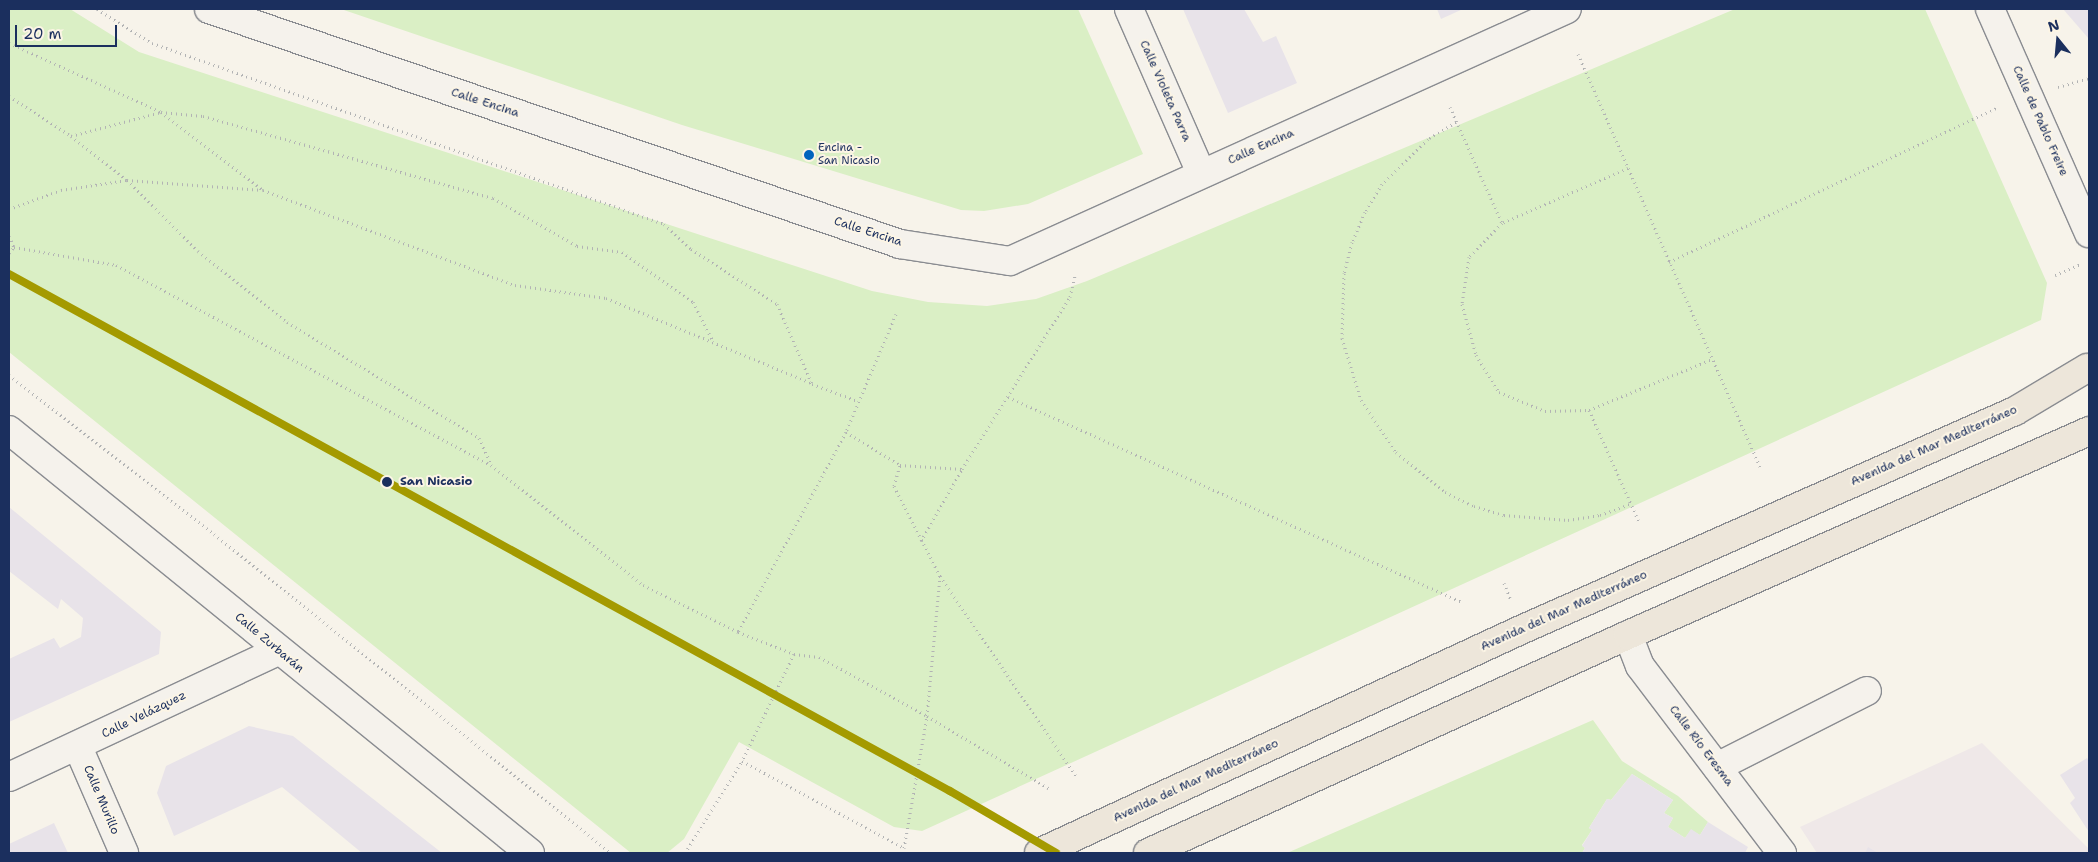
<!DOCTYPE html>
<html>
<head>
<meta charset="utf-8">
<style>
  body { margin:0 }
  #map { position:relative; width:2098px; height:862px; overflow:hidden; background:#f7f3ea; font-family:"Shantell Sans",sans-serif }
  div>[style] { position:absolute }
  .built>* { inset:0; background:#efe8e8 }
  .green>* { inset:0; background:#daefc5 }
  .building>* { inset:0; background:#e8e3e9 }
  .path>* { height:3px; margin-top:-1.5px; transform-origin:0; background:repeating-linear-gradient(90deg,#b2b3b4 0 1px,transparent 0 5px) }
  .roads { filter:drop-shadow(1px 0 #8a8c91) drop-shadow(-1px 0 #8a8c91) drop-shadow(0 1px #8a8c91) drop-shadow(0 -1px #8a8c91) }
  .minor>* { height:28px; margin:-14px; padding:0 14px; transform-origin:14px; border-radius:14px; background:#f5f2ec }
  .major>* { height:28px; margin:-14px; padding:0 14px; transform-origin:14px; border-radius:14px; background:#ede6da }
  .metro-1>* { height:8px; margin:-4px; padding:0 4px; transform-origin:4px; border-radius:4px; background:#a49a00 }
  .dots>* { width:14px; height:14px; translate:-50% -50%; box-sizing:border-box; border:2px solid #fcf5e5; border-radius:50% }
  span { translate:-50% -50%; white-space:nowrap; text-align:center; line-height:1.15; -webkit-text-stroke:4px #fcf5e5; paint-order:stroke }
  .bus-label { font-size:11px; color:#1b2f5e }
  .left { translate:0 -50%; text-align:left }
  .street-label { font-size:12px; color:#1b2f5e }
  .stop-label { font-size:12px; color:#1b2f5e; font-weight:700 }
  .frame { position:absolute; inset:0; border:10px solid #1b2f5e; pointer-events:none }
  .north { position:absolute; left:2033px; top:15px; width:50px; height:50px; -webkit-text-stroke:4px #fcf5e5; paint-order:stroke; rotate:343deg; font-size:14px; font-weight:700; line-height:20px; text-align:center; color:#1b2f5e }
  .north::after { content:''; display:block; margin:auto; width:18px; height:22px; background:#1b2f5e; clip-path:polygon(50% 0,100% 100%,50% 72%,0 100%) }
  .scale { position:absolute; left:15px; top:25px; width:102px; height:22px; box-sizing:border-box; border:2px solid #1b2f5e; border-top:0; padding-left:6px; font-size:15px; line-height:18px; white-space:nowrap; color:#1b2f5e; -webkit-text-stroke:4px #fcf5e5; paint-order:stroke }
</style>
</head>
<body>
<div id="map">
  <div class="built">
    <div style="clip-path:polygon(1982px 743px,2089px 849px,2089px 853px,1817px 853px,1800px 827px)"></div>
  </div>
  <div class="green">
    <div style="clip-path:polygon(9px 9px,70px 9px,139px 52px,872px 291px,928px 302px,987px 306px,1036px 299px,1087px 281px,1735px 9px,1925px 9px,2047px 283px,2041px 320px,922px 831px,894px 827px,739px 742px,684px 839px,667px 853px,631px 853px,9px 352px)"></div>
    <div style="clip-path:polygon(341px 9px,1078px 9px,1143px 154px,1028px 204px,984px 211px,961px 210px,682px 125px)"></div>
    <div style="clip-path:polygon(1593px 720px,1622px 761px,1678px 796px,1708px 822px,1700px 835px,1691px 830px,1685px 838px,1668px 827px,1673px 818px,1664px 813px,1673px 800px,1632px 774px,1611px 800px,1607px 799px,1589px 828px,1592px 830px,1582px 845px,1585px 848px,1582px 853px,1287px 853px)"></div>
  </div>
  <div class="building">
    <div style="clip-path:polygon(1183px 9px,1244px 9px,1263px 42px,1276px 36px,1297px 83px,1228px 113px)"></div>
    <div style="clip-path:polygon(1437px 9px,1463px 9px,1441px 19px)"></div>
    <div style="clip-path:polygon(2063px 9px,2089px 9px,2089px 39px)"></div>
    <div style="clip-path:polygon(9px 507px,161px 632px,159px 654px,9px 722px,9px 659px,54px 638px,60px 648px,81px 637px,83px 618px,61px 599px,58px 609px,9px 571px)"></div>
    <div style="clip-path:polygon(249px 726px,293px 736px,442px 853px,362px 853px,282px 787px,174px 836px,157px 793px,166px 766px)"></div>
    <div style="clip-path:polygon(2087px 758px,2089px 761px,2089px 832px,2070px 803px,2075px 798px,2060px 775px)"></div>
    <div style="clip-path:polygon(1632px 774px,1673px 800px,1664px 813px,1673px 818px,1668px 827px,1685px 838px,1691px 829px,1700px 835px,1708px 822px,1748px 847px,1745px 853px,1582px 853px,1585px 848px,1582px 846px,1592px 830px,1589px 828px,1607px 799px,1611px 800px)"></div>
    <div style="clip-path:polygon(54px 823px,68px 853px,9px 853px,9px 844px)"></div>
    <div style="clip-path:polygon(1868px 847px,1878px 853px,1865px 853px)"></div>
  </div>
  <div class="path">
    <div style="left:97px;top:9px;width:65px;rotate:31.7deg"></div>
    <div style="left:152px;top:43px;width:543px;rotate:19.47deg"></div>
    <div style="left:664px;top:224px;width:37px;rotate:43deg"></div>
    <div style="left:691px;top:249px;width:102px;rotate:32.6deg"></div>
    <div style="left:777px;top:304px;width:87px;rotate:66.4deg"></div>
    <div style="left:812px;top:384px;width:49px;rotate:20.3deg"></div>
    <div style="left:9px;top:43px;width:167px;rotate:24.4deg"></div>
    <div style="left:161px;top:112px;width:128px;rotate:37.4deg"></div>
    <div style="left:263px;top:190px;width:269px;rotate:20.7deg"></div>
    <div style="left:515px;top:285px;width:92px;rotate:8.1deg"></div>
    <div style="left:606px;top:298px;width:222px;rotate:22.5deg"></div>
    <div style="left:1578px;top:54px;width:451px;rotate:66.2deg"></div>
    <div style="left:2058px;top:87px;width:32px;rotate:-16deg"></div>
    <div style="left:9px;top:96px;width:74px;rotate:32.8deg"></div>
    <div style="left:71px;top:136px;width:71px;rotate:38.2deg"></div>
    <div style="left:127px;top:180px;width:136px;rotate:4.2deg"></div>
    <div style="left:1450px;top:107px;width:127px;rotate:65.9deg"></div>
    <div style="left:1456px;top:122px;width:33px;rotate:149deg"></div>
    <div style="left:1428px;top:139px;width:64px;rotate:135.6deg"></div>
    <div style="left:1382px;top:184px;width:33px;rotate:121deg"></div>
    <div style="left:1365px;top:212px;width:33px;rotate:113deg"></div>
    <div style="left:1352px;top:242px;width:32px;rotate:104deg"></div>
    <div style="left:1344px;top:273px;width:65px;rotate:91.8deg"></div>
    <div style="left:1342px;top:338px;width:65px;rotate:73deg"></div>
    <div style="left:1361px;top:400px;width:63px;rotate:56.1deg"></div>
    <div style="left:1396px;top:452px;width:63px;rotate:39.2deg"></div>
    <div style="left:1445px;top:492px;width:32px;rotate:26deg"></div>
    <div style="left:1474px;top:506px;width:31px;rotate:17deg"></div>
    <div style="left:1504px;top:515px;width:64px;rotate:4.5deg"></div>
    <div style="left:1568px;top:520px;width:32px;rotate:-9deg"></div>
    <div style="left:1600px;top:515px;width:33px;rotate:-20deg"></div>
    <div style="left:71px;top:136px;width:93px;rotate:-14.9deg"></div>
    <div style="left:161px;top:112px;width:42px;rotate:5.4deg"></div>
    <div style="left:203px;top:116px;width:301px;rotate:15.8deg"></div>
    <div style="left:493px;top:198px;width:97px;rotate:29.7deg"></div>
    <div style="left:577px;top:246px;width:45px;rotate:7.6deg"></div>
    <div style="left:622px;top:252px;width:87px;rotate:35.2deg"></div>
    <div style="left:693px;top:302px;width:44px;rotate:62.9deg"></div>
    <div style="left:1628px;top:168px;width:137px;rotate:156.4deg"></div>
    <div style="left:1502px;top:223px;width:47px;rotate:134.1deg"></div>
    <div style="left:1469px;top:257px;width:48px;rotate:98.5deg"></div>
    <div style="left:1462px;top:304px;width:53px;rotate:74.6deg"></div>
    <div style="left:1476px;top:355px;width:44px;rotate:58.1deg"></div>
    <div style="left:1499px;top:392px;width:50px;rotate:22.4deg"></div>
    <div style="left:1545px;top:411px;width:44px;rotate:-1.3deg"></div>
    <div style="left:1589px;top:410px;width:133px;rotate:-22.5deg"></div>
    <div style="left:9px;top:209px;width:55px;rotate:-20.1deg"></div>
    <div style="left:61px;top:190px;width:67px;rotate:-8.6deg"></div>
    <div style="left:127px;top:180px;width:100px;rotate:45deg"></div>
    <div style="left:198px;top:251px;width:114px;rotate:38.6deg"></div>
    <div style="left:287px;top:322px;width:224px;rotate:31.1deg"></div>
    <div style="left:479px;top:438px;width:29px;rotate:65deg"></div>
    <div style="left:9px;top:236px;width:12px;rotate:66deg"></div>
    <div style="left:9px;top:253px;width:8px;rotate:-50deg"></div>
    <div style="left:14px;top:247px;width:104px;rotate:10deg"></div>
    <div style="left:116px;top:265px;width:425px;rotate:28.1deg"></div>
    <div style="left:491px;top:465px;width:194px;rotate:38.3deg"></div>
    <div style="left:643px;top:585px;width:106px;rotate:26.3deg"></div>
    <div style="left:1669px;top:262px;width:364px;rotate:-25.2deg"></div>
    <div style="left:2055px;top:275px;width:28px;rotate:-23deg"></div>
    <div style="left:896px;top:314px;width:128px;rotate:113deg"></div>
    <div style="left:846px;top:432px;width:227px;rotate:118.4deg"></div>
    <div style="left:738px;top:632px;width:60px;rotate:21.4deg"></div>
    <div style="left:794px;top:654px;width:119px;rotate:115.9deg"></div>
    <div style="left:742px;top:761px;width:184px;rotate:28.2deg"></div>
    <div style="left:904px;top:848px;width:134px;rotate:-80.1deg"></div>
    <div style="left:927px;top:716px;width:141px;rotate:-84.7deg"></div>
    <div style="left:940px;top:576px;width:101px;rotate:-117.1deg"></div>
    <div style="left:894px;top:486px;width:22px;rotate:-74deg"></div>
    <div style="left:9px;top:375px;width:259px;rotate:37.8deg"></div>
    <div style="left:214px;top:534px;width:509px;rotate:38.78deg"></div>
    <div style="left:1008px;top:397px;width:497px;rotate:24.3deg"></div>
    <div style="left:1589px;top:410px;width:123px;rotate:65.9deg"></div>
    <div style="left:846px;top:432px;width:63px;rotate:31.4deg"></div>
    <div style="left:900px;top:465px;width:62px;rotate:3.7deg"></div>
    <div style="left:921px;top:541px;width:83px;rotate:-60.3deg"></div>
    <div style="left:962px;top:469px;width:203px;rotate:-57.9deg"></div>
    <div style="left:1070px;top:297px;width:23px;rotate:-77deg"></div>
    <div style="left:940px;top:576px;width:242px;rotate:55.8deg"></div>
    <div style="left:1504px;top:583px;width:18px;rotate:68deg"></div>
    <div style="left:794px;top:654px;width:25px;rotate:7deg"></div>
    <div style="left:819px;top:657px;width:123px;rotate:28.6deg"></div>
    <div style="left:927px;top:716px;width:143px;rotate:30.7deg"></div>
    <div style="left:685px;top:853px;width:108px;rotate:-58.2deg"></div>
  </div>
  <div class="roads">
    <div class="minor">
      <div style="left:209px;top:9px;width:730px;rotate:18.78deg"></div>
      <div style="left:900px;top:244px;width:111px;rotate:8.8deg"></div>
      <div style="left:1010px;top:261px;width:611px;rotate:-24.34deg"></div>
      <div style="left:1129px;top:9px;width:179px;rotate:66.3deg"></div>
      <div style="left:1990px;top:9px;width:245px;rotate:66.2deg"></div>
      <div style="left:9px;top:430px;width:671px;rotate:39.07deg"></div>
      <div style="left:1628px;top:635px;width:33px;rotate:69deg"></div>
      <div style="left:1640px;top:666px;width:235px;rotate:52.8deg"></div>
      <div style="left:78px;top:747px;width:116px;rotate:66.5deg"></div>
      <div style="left:1717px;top:767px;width:168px;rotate:-26.9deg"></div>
      <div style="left:9px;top:777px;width:297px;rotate:-25.1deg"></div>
    </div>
    <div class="major">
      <div style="left:1039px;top:853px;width:533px;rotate:-24.84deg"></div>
      <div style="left:1523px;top:629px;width:538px;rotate:-23.9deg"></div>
      <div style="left:2015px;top:411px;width:84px;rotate:-30.8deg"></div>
      <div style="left:1148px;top:853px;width:527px;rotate:-24.43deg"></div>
      <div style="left:1628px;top:635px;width:504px;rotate:-23.87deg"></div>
    </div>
  </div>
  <div class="metro-1">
    <div style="left:9px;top:274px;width:1074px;rotate:28.79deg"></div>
    <div style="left:950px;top:791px;width:123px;rotate:30.3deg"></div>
  </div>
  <div class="dots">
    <div style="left:809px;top:155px;background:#0065bd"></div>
    <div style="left:387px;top:482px;background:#1b2f5e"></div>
  </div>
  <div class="bus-label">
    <span class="left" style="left:818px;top:155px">Encina -<br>San Nicasio</span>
  </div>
  <div class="street-label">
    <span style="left:1165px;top:91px;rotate:66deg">Calle Violeta Parra</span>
    <span style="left:485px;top:103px;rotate:18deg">Calle Encina</span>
    <span style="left:2040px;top:121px;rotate:66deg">Calle de Pablo Freire</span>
    <span style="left:1261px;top:147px;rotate:-24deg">Calle Encina</span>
    <span style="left:868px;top:232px;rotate:18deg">Calle Encina</span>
    <span style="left:1934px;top:446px;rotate:-24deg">Avenida del Mar Mediterráneo</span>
    <span style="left:1564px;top:611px;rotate:-24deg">Avenida del Mar Mediterráneo</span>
    <span style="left:269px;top:643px;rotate:40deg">Calle Zurbarán</span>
    <span style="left:144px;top:715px;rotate:-26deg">Calle Velázquez</span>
    <span style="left:1701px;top:746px;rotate:53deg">Calle Río Eresma</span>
    <span style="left:1196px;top:781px;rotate:-25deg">Avenida del Mar Mediterráneo</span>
    <span style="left:101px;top:800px;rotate:67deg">Calle Murillo</span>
  </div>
  <div class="stop-label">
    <span class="left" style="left:400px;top:482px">San Nicasio</span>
  </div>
  <div class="frame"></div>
  <div class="north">N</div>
  <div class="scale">20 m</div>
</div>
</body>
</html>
